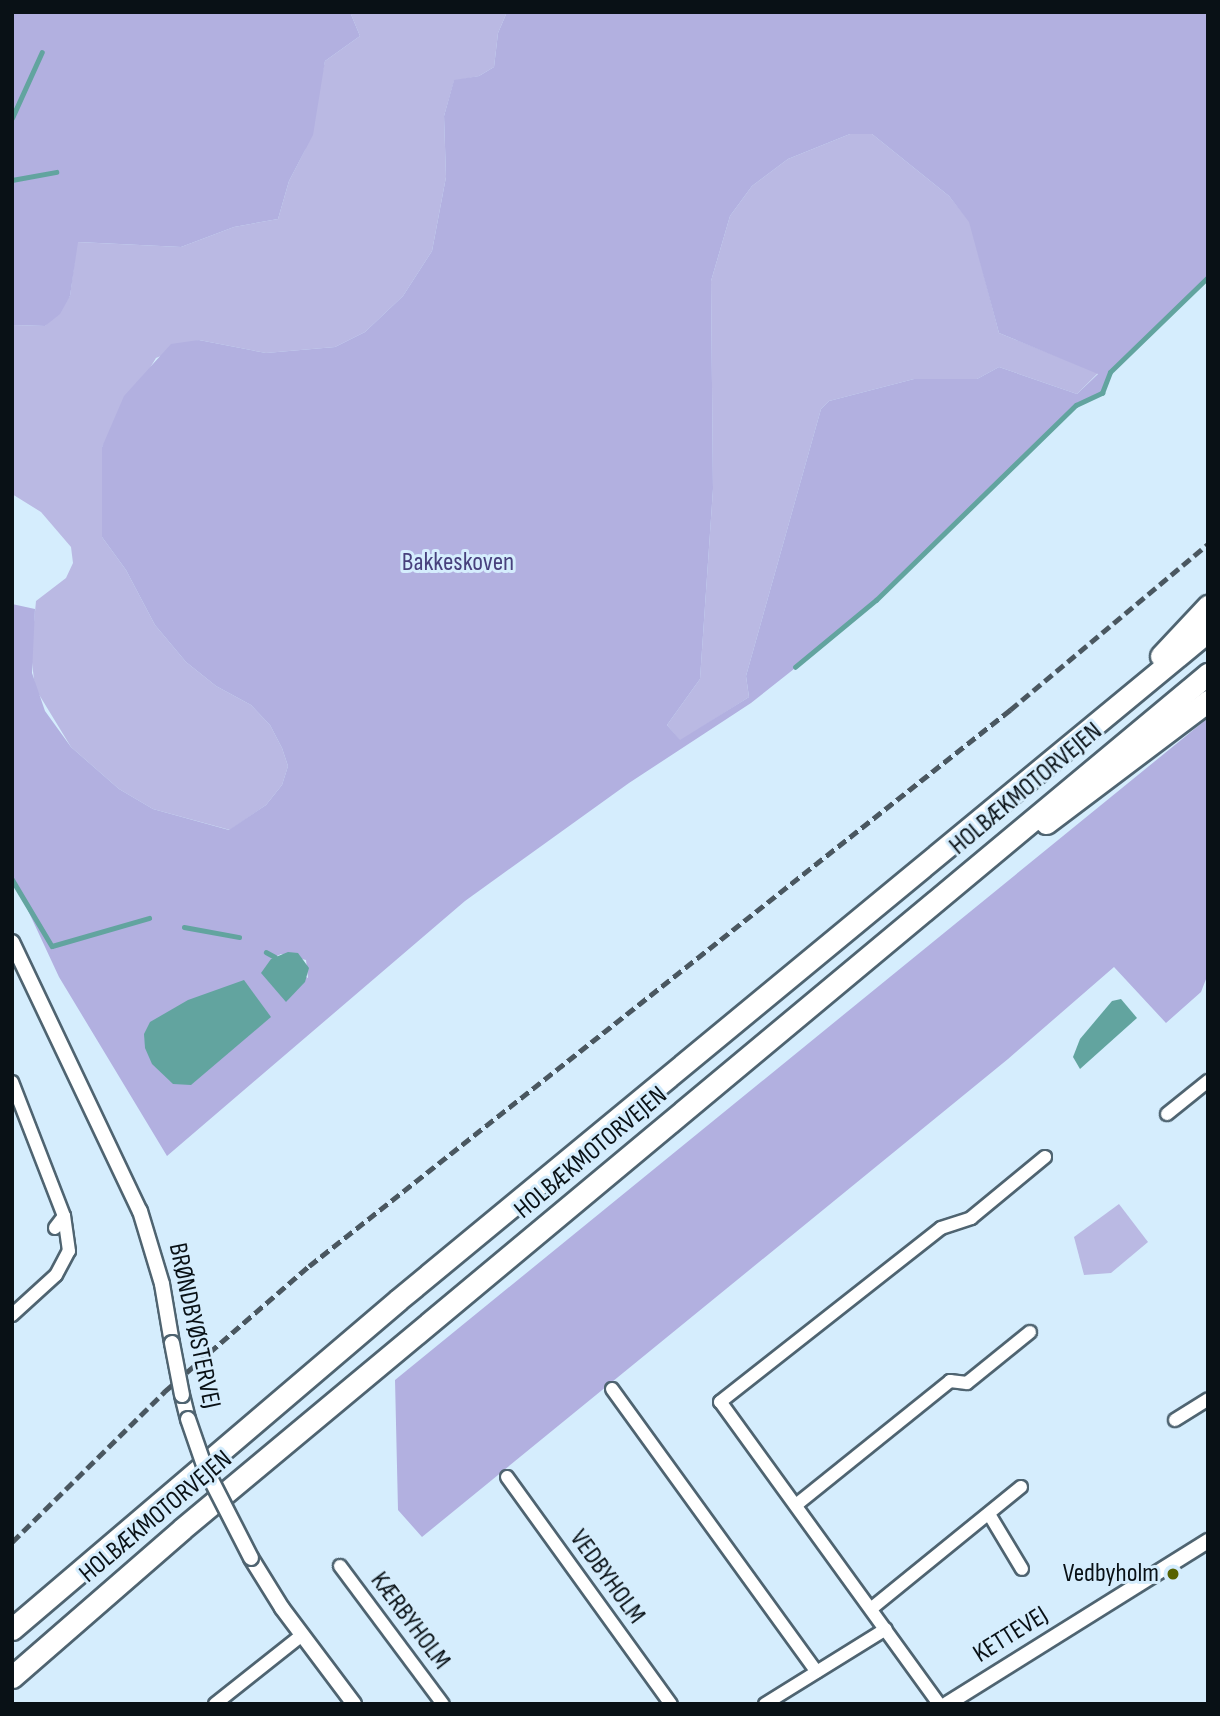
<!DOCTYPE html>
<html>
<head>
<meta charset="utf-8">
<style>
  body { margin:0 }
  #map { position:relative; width:1220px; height:1716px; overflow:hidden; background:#d5edfd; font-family:"Sofia Sans Condensed",sans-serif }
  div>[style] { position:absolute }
  .green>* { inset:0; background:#bab9e3 }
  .forest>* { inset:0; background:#b2b0e0 }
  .water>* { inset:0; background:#62a49f }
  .stream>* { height:4.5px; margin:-2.25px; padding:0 2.25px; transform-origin:2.25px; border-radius:2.25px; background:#62a49f }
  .roads { filter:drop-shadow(2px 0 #4f6471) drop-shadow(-2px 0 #4f6471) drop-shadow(0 2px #4f6471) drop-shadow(0 -2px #4f6471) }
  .minor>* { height:12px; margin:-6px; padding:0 6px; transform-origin:6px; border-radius:6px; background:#fff }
  .tertiary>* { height:14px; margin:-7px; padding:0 7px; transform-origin:7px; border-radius:7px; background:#fff }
  .motorway>* { height:21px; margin:-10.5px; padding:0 10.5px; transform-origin:10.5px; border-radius:10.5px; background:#fff }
  .rail>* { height:4.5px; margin-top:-2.25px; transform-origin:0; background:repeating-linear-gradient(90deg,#4a5760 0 10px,transparent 0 15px) }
  .bridges { filter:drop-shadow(2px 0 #4f6471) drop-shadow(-2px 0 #4f6471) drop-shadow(0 2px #4f6471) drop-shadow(0 -2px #4f6471) }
  .tertiary-bridge>* { height:14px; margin:-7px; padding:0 7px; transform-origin:7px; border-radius:7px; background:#fff }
  .dots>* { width:19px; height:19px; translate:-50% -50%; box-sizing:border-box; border:4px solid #d5edfd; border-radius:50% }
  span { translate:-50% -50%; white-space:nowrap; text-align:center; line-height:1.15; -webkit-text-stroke:6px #d5edfd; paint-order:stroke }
  .park-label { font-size:26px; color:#48417d }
  .street-label { font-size:26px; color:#091116 }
  .poi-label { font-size:26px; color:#091116 }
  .right { translate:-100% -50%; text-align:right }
  .frame { position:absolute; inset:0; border:14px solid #091116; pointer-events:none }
</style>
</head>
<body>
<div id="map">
  <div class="green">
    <div style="clip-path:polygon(350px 12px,507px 12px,498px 33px,494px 67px,479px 76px,454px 81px,444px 116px,446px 177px,432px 251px,403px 296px,365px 332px,335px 347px,266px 353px,199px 340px,156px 358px,102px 447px,102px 537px,126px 570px,155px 625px,186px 662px,216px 686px,251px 705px,270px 725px,282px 748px,288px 766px,282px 785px,266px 805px,230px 830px,153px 809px,119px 789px,71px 747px,35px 688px,31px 654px,36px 601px,66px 578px,73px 563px,71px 547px,41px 512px,12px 494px,12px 325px,45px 326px,70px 296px,77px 242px,181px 247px,234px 227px,278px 219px,289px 181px,305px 150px,325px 61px,360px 36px)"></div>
    <div style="clip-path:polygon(850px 134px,872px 134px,949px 196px,970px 222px,999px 333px,1098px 373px,1077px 394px,999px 367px,977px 379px,914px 379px,829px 401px,821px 409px,746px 676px,749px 697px,680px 741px,667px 725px,700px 679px,713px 489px,711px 281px,730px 216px,752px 186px,788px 159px)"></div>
    <div style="clip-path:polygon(1119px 1204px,1148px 1242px,1111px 1273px,1084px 1275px,1074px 1237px)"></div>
  </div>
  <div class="forest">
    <div style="clip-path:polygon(12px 12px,350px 12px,360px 36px,325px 61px,313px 135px,289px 181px,278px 219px,234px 227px,181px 247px,78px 242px,70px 296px,60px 314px,45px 326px,12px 325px)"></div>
    <div style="clip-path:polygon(evenodd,507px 12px,1208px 12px,1208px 277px,1110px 372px,1102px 393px,1076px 405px,842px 631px,751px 703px,629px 783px,465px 901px,167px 1156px,59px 977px,12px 876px,12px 604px,35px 609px,32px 673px,45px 711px,71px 747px,119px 789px,153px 809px,229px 830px,266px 805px,282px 785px,288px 766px,282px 748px,270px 725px,251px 705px,216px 686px,186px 662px,155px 625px,126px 570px,102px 537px,102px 447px,124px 396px,171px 344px,199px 340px,266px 353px,335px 347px,365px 332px,403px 296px,432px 251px,446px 177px,444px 116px,454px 80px,479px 76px,494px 67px,498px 33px,507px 12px,850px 134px,872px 134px,949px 196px,969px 222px,999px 333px,1098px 374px,1077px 394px,999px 367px,977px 379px,914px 379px,829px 401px,821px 409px,746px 676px,749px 697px,680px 740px,667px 725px,700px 679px,713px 489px,711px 281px,730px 216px,752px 186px,788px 159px,850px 134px,507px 12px,281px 954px,306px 960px,308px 978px,271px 959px,281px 954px)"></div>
    <div style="clip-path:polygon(1208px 718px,1208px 974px,1201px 992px,1166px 1023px,1114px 967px,1008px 1059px,422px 1537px,398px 1510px,395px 1380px)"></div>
  </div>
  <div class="water">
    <div style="clip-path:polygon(288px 952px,298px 953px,309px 968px,305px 982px,286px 1002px,261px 973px,271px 959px)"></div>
    <div style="clip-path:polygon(244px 980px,271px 1017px,191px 1085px,173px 1084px,152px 1064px,145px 1048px,144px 1034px,150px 1022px,188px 1000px)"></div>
    <div style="clip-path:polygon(1121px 999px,1137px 1018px,1080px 1069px,1073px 1057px,1080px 1039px,1112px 1001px)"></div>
  </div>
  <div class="stream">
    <div style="left:12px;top:118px;width:72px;rotate:-65.6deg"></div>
    <div style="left:12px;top:180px;width:45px;rotate:-10.3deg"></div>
    <div style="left:795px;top:667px;width:105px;rotate:-39.6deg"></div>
    <div style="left:876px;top:600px;width:279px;rotate:-44.3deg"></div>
    <div style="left:1076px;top:405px;width:29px;rotate:-25deg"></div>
    <div style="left:1102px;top:393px;width:22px;rotate:-69deg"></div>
    <div style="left:1110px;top:372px;width:136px;rotate:-44.1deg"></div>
    <div style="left:12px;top:879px;width:78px;rotate:59.2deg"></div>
    <div style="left:52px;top:946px;width:101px;rotate:-16.1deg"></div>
    <div style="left:184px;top:927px;width:56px;rotate:10.3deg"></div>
    <div style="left:266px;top:952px;width:10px;rotate:29deg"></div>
  </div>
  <div class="roads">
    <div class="minor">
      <div style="left:12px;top:1082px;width:144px;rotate:68.8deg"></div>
      <div style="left:64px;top:1216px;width:15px;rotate:127deg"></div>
      <div style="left:1167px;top:1114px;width:53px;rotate:-38.8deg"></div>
      <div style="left:12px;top:1315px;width:59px;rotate:-42.3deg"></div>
      <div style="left:56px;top:1275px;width:27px;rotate:-62deg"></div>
      <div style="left:69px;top:1251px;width:35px;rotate:-98deg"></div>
      <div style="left:612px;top:1389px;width:349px;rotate:54.1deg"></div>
      <div style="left:1175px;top:1420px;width:39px;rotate:-32deg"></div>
      <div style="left:507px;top:1477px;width:280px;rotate:54.2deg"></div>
      <div style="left:796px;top:1505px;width:198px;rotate:-38.8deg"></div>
      <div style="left:950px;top:1381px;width:17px;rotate:7deg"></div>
      <div style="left:967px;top:1383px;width:81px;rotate:-39deg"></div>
      <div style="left:989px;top:1514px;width:64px;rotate:59deg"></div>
      <div style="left:340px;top:1566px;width:172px;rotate:53.3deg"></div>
      <div style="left:872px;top:1608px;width:192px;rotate:-39.1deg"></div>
      <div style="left:215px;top:1704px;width:111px;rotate:-38.4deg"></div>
      <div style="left:765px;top:1704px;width:142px;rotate:-31.8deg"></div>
      <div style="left:939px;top:1704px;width:373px;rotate:-125.9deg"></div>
      <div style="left:720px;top:1402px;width:281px;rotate:-38.2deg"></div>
      <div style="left:941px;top:1228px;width:32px;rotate:-18deg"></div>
      <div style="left:971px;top:1218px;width:96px;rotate:-39.5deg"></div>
    </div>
    <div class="tertiary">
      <div style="left:12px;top:942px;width:298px;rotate:64.6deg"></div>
      <div style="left:140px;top:1211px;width:76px;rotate:73.2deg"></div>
      <div style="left:162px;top:1284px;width:60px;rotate:80.4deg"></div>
      <div style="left:182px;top:1395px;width:25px;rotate:76deg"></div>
      <div style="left:251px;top:1558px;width:59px;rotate:58.2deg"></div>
      <div style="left:282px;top:1608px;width:120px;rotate:53.1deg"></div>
      <div style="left:947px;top:1704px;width:308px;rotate:-32deg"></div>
    </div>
    <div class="motorway">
      <div style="left:1161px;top:656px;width:69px;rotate:-46.8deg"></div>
      <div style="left:1046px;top:823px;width:203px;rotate:-37deg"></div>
      <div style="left:12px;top:1629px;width:507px;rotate:-40.44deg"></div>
      <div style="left:398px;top:1300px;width:1051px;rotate:-39.55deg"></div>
      <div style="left:12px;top:1677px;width:225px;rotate:-41deg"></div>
      <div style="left:182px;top:1529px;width:1336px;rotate:-39.81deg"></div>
    </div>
  </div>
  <div class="rail">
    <div style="left:12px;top:1542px;width:214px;rotate:-44.6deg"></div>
    <div style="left:164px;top:1392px;width:192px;rotate:-41deg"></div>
    <div style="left:309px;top:1266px;width:895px;rotate:-38.42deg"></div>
    <div style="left:1010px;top:710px;width:258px;rotate:-40deg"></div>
  </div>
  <div class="bridges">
    <div class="tertiary-bridge">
      <div style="left:172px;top:1343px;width:53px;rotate:79.1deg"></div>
      <div style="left:188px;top:1419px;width:52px;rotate:70.9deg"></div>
      <div style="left:205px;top:1468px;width:101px;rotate:62.9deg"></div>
    </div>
  </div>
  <div class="dots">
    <div style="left:1173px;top:1574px;background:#566201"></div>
  </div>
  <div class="park-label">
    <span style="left:458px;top:563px">Bakkeskoven</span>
  </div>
  <div class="street-label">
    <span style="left:1026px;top:789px;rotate:-40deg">HOLBÆKMOTORVEJEN</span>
    <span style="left:591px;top:1153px;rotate:-40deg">HOLBÆKMOTORVEJEN</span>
    <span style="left:194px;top:1326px;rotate:78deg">BRØNDBYØSTERVEJ</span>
    <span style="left:156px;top:1517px;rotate:-40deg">HOLBÆKMOTORVEJEN</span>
    <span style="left:607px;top:1577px;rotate:54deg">VEDBYHOLM</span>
    <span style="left:410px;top:1621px;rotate:53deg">KÆRBYHOLM</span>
    <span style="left:1011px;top:1635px;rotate:-32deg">KETTEVEJ</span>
  </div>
  <div class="poi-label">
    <span class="right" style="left:1159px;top:1574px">Vedbyholm</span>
  </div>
  <div class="frame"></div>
</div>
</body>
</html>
